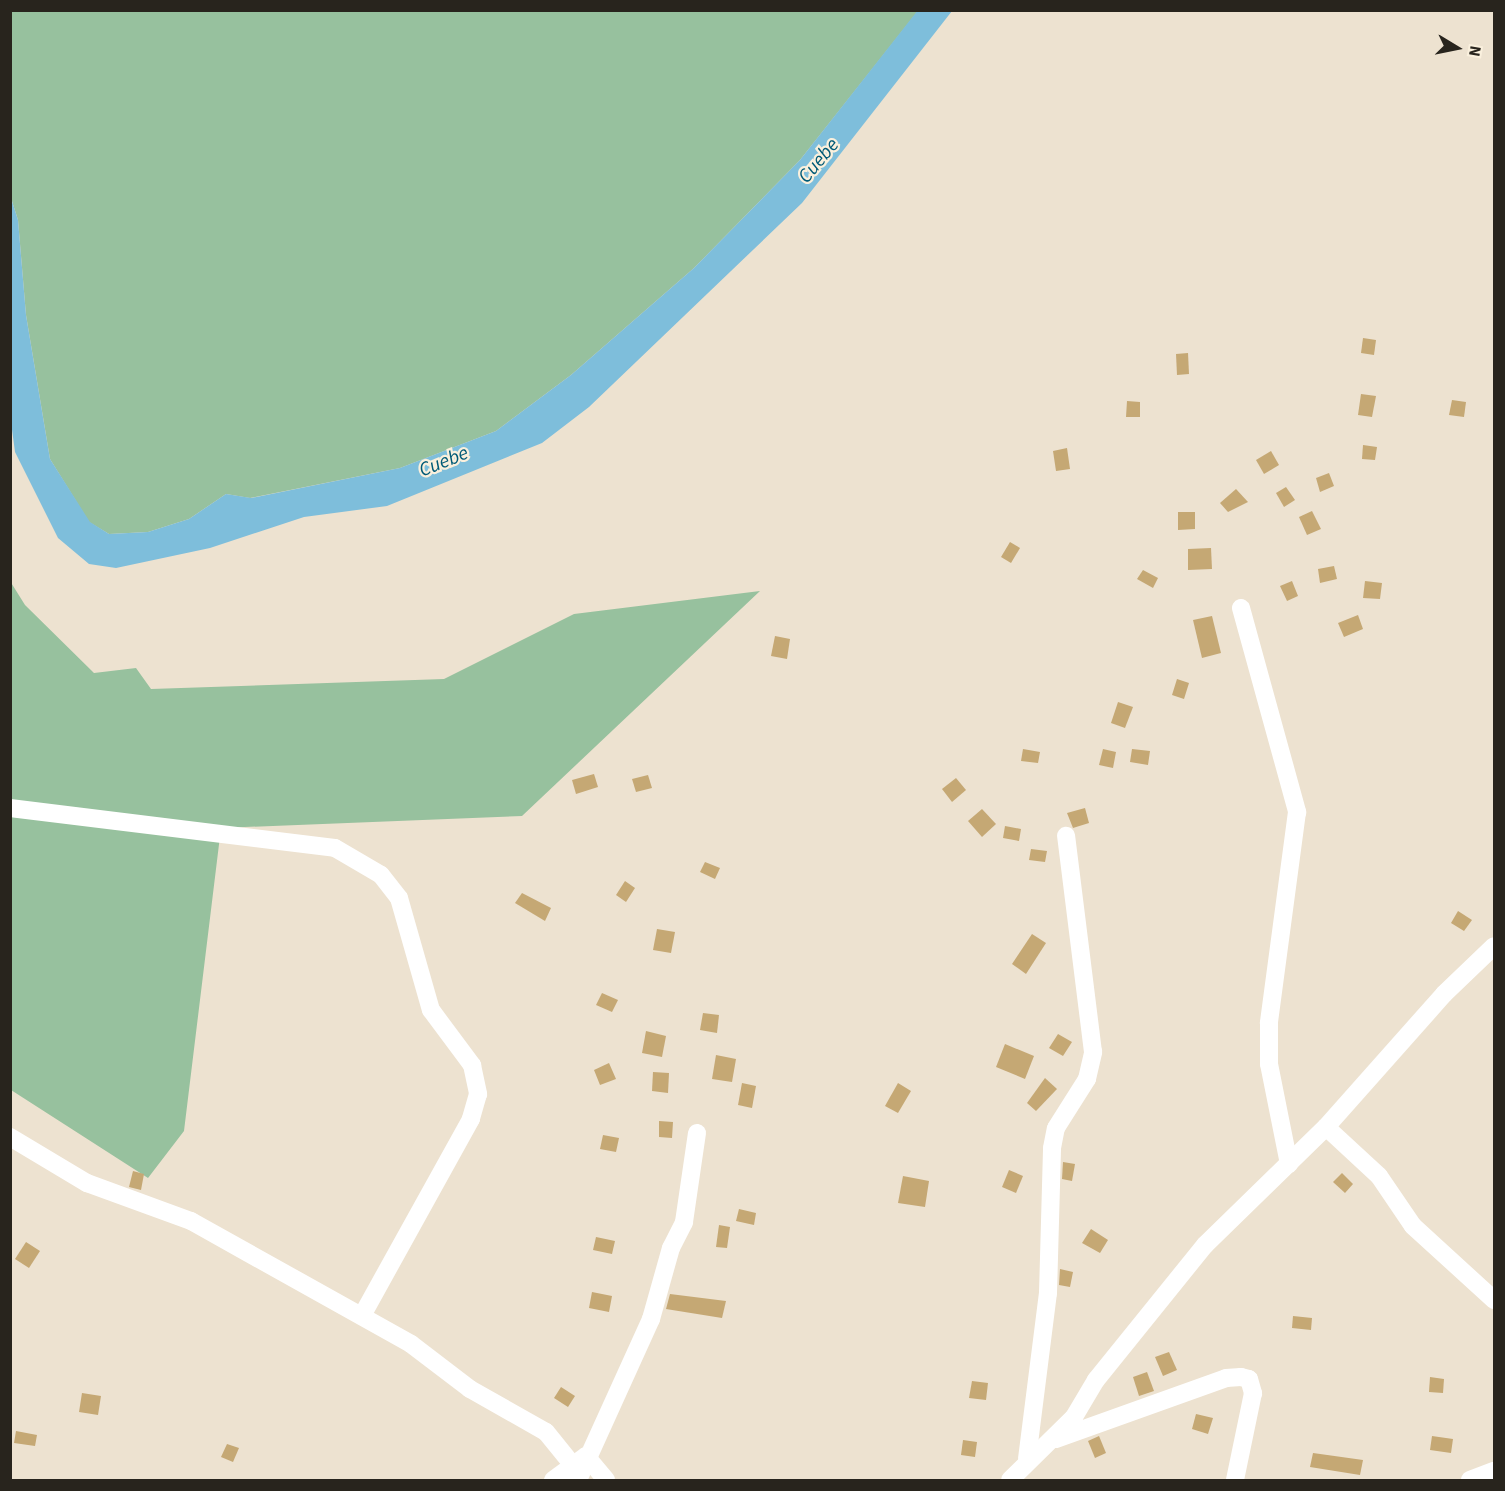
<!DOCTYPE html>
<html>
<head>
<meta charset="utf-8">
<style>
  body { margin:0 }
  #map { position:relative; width:1505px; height:1491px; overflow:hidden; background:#ede2d0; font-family:"Source Sans 3",sans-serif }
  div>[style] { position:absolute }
  .green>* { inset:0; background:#97c19e }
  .water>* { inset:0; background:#7ebedb }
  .building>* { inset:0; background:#c5a874 }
  .minor>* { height:18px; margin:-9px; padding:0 9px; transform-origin:9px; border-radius:9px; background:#fff }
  span { translate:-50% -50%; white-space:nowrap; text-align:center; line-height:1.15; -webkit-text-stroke:4.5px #faf0dd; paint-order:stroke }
  .water-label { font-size:20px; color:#005a77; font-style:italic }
  .frame { position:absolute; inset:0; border:12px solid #28241d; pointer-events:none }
  .north { position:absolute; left:1427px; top:18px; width:60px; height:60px; -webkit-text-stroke:4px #faf0dd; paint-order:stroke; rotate:100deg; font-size:16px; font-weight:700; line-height:24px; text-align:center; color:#28241d }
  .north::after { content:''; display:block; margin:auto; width:21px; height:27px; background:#28241d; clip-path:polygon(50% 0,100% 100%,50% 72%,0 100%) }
</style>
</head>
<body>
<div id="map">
  <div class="green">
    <div style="clip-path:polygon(11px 11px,918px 11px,800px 160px,694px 268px,571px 375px,496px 431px,400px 468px,250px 498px,226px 494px,189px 519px,148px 532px,109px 534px,89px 522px,50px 459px,26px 315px,18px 220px,11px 198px)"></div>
    <div style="clip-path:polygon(10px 581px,25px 605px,94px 673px,136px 668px,151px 689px,444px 679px,574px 614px,760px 591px,522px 816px,221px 828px,184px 1131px,148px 1178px,11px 1090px)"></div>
  </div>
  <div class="water">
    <div style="clip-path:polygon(918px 10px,952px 11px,802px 203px,589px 407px,542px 443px,387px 506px,304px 517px,210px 548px,116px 568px,89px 564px,58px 538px,15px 452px,11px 422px,11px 198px,18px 220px,26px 315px,50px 459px,90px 522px,109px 534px,148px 532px,189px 519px,226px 494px,251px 498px,400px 468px,496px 431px,571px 375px,694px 268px,800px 160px)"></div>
  </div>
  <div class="building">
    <div style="clip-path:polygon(1363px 338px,1376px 340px,1374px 355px,1361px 353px)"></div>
    <div style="clip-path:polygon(1188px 353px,1189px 374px,1177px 375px,1176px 354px)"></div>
    <div style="clip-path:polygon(1361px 394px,1376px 396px,1372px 417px,1358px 415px)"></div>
    <div style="clip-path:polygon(1452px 400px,1466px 402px,1464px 417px,1449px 415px)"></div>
    <div style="clip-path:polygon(1127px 401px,1140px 402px,1140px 417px,1126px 417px)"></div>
    <div style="clip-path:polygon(1363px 445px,1377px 447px,1375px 460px,1362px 459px)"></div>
    <div style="clip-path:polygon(1067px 448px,1070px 469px,1056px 471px,1053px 451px)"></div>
    <div style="clip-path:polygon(1271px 451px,1279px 465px,1264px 474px,1256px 460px)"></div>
    <div style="clip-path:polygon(1329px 473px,1334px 486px,1320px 492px,1316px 478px)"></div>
    <div style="clip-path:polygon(1286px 487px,1295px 500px,1284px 507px,1276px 493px)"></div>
    <div style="clip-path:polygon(1236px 489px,1248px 502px,1228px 512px,1220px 503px)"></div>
    <div style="clip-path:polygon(1312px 511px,1321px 529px,1307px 535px,1299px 517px)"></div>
    <div style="clip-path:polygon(1178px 512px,1195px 512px,1195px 529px,1178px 530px)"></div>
    <div style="clip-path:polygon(1010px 542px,1020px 548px,1011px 563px,1001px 557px)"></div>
    <div style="clip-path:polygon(1211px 548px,1212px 569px,1188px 570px,1188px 549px)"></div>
    <div style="clip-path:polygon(1334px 566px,1337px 579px,1320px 583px,1318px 569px)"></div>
    <div style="clip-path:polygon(1143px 570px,1158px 578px,1153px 588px,1137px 579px)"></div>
    <div style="clip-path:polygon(1292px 581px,1298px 596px,1287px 601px,1280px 586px)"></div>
    <div style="clip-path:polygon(1365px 581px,1382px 583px,1380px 599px,1363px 598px)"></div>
    <div style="clip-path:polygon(1358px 615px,1363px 629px,1344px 637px,1338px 623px)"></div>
    <div style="clip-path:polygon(1212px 616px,1221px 653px,1202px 658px,1193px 620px)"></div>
    <div style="clip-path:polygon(775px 636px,790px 639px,787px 659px,771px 656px)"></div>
    <div style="clip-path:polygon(1177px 679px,1189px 683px,1184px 699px,1172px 695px)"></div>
    <div style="clip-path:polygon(1118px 702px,1133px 707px,1125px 728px,1111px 723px)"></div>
    <div style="clip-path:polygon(1023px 749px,1040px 752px,1038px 763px,1021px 761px)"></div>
    <div style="clip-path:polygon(1103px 749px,1116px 752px,1113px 768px,1099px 765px)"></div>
    <div style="clip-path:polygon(1132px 749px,1150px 751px,1148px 765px,1130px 762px)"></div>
    <div style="clip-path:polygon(594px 774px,598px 787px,576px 794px,572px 780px)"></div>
    <div style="clip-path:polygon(648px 775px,652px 788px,636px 792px,632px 779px)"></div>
    <div style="clip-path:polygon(956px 778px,966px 790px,952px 802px,942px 789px)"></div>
    <div style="clip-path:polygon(1085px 808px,1089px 823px,1073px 828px,1067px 813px)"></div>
    <div style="clip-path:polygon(982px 809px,996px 824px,982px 837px,968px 821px)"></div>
    <div style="clip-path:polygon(1005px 826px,1021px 829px,1019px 841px,1003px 838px)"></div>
    <div style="clip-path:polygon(1031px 849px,1047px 851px,1045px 862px,1029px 860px)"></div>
    <div style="clip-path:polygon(705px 862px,720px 868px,715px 879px,700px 872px)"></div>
    <div style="clip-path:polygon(625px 881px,635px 888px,626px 902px,616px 895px)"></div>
    <div style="clip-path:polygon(522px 893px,551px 908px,545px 921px,515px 903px)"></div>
    <div style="clip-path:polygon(1458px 911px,1472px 920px,1464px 931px,1451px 923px)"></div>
    <div style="clip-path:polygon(657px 929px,675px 932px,671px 953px,653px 950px)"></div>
    <div style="clip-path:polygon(1032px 934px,1046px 943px,1026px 974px,1012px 964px)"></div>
    <div style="clip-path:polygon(602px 993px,618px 1000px,612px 1012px,596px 1005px)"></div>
    <div style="clip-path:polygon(703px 1013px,719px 1015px,717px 1033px,700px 1030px)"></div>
    <div style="clip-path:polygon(646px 1031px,666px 1036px,662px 1057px,642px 1053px)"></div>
    <div style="clip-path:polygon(1058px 1034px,1072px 1042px,1063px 1056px,1049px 1048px)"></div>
    <div style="clip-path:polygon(1005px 1044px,1034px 1056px,1025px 1079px,996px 1067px)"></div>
    <div style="clip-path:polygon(716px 1055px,736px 1059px,732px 1082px,712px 1079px)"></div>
    <div style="clip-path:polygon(609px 1063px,616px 1079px,600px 1085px,594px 1070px)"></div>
    <div style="clip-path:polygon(653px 1072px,669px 1073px,668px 1093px,652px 1091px)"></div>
    <div style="clip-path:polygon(1045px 1078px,1057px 1089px,1036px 1111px,1027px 1103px)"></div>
    <div style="clip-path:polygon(742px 1083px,756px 1086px,752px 1108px,738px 1105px)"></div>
    <div style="clip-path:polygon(898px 1083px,911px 1091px,898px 1113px,885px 1106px)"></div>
    <div style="clip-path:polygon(659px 1121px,673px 1122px,672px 1138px,659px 1137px)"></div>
    <div style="clip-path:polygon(603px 1135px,619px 1138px,616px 1152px,600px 1149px)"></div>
    <div style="clip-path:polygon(1063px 1162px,1075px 1164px,1072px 1181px,1062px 1179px)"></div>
    <div style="clip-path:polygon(1009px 1170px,1023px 1176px,1016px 1193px,1002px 1187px)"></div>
    <div style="clip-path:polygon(133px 1171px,144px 1174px,141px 1190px,129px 1187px)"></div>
    <div style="clip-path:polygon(1342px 1173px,1353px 1184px,1345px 1193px,1333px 1182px)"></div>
    <div style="clip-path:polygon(903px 1176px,929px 1181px,925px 1207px,898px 1203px)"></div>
    <div style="clip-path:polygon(739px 1209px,756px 1213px,754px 1225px,736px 1221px)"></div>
    <div style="clip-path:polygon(719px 1225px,730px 1227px,727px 1248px,716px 1247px)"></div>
    <div style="clip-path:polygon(1091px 1229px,1108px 1240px,1100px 1253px,1082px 1243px)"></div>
    <div style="clip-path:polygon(596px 1237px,615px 1241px,612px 1254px,593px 1250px)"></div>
    <div style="clip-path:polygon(26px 1242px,40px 1251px,29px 1268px,15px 1259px)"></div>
    <div style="clip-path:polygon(1060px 1269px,1073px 1272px,1070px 1287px,1059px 1285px)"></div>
    <div style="clip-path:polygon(592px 1292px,612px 1296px,609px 1312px,589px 1308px)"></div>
    <div style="clip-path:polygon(670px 1294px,726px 1301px,722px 1318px,666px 1309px)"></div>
    <div style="clip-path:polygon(1293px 1316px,1312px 1318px,1311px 1330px,1292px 1328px)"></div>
    <div style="clip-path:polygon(1169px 1352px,1177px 1370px,1163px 1376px,1155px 1357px)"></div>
    <div style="clip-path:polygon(1147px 1372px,1154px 1391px,1139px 1396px,1133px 1377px)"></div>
    <div style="clip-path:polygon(1430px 1377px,1444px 1379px,1443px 1393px,1429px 1392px)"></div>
    <div style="clip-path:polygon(972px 1381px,988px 1383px,986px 1400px,969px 1398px)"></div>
    <div style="clip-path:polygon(561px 1387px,575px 1396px,568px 1407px,554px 1398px)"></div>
    <div style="clip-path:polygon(82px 1393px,101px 1396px,98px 1415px,79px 1412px)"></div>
    <div style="clip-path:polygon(1196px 1414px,1213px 1418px,1208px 1434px,1192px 1429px)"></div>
    <div style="clip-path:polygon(16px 1431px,37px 1435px,35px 1446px,14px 1443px)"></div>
    <div style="clip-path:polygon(1099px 1436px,1106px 1453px,1095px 1458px,1088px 1441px)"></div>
    <div style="clip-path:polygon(1432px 1436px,1453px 1439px,1451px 1453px,1430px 1450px)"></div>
    <div style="clip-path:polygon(963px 1440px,977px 1442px,975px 1457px,961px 1455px)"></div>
    <div style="clip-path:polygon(227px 1444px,239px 1448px,233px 1462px,221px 1457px)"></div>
    <div style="clip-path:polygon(1313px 1453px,1363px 1460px,1360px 1475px,1310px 1467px)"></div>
  </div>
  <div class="minor">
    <div style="left:1241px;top:608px;width:212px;rotate:74.6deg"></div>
    <div style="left:1297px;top:812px;width:213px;rotate:97.6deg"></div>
    <div style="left:1269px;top:1023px;width:41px;rotate:90deg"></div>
    <div style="left:1269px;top:1064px;width:102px;rotate:78.7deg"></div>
    <div style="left:10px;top:808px;width:327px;rotate:7deg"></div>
    <div style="left:335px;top:848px;width:53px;rotate:30.4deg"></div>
    <div style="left:381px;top:875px;width:29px;rotate:52deg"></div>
    <div style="left:399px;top:898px;width:116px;rotate:74.1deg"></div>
    <div style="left:431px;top:1010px;width:69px;rotate:53.3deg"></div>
    <div style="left:472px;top:1065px;width:30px;rotate:78deg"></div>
    <div style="left:478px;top:1094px;width:26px;rotate:106deg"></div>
    <div style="left:471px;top:1119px;width:225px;rotate:119deg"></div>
    <div style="left:1326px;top:1127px;width:72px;rotate:42.8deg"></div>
    <div style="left:1379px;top:1176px;width:60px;rotate:55.8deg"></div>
    <div style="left:1413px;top:1226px;width:110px;rotate:42.4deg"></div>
    <div style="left:10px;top:1137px;width:90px;rotate:30.9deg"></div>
    <div style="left:87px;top:1183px;width:111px;rotate:20.1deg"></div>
    <div style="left:191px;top:1221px;width:252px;rotate:29.2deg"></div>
    <div style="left:411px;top:1344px;width:74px;rotate:37.3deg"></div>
    <div style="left:470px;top:1389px;width:87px;rotate:29.5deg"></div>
    <div style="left:546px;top:1432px;width:40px;rotate:51deg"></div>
    <div style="left:1056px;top:1439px;width:181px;rotate:-19.7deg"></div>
    <div style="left:1226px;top:1378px;width:15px;rotate:-4deg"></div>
    <div style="left:1241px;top:1377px;width:8px;rotate:14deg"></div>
    <div style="left:1249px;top:1379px;width:15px;rotate:74deg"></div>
    <div style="left:1253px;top:1393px;width:89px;rotate:101.7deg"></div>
    <div style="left:1027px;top:1459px;width:167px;rotate:-82.8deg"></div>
    <div style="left:1048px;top:1293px;width:145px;rotate:-88.4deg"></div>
    <div style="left:1052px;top:1148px;width:20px;rotate:-79deg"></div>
    <div style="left:1056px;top:1128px;width:58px;rotate:-57.7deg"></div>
    <div style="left:1087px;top:1079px;width:28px;rotate:-77deg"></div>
    <div style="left:1093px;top:1052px;width:218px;rotate:-97.1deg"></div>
    <div style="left:553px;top:1480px;width:41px;rotate:-36deg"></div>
    <div style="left:586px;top:1456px;width:31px;rotate:50deg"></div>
    <div style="left:578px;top:1480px;width:177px;rotate:-65.6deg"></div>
    <div style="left:651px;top:1319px;width:74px;rotate:-74.3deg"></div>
    <div style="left:671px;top:1248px;width:29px;rotate:-63deg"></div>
    <div style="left:684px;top:1222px;width:90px;rotate:-81.7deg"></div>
    <div style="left:1010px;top:1480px;width:90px;rotate:-44.5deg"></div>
    <div style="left:1074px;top:1417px;width:43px;rotate:-59.3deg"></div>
    <div style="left:1096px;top:1380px;width:174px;rotate:-51.1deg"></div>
    <div style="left:1205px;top:1245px;width:169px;rotate:-44.3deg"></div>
    <div style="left:1326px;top:1127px;width:178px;rotate:-48.4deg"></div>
    <div style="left:1444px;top:994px;width:69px;rotate:-43.8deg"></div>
    <div style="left:1470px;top:1480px;width:26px;rotate:-21deg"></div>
  </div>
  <div class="water-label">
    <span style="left:819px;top:161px;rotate:-50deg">Cuebe</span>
    <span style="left:444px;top:462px;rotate:-22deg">Cuebe</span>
  </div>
  <div class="frame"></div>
  <div class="north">N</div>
</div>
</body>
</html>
